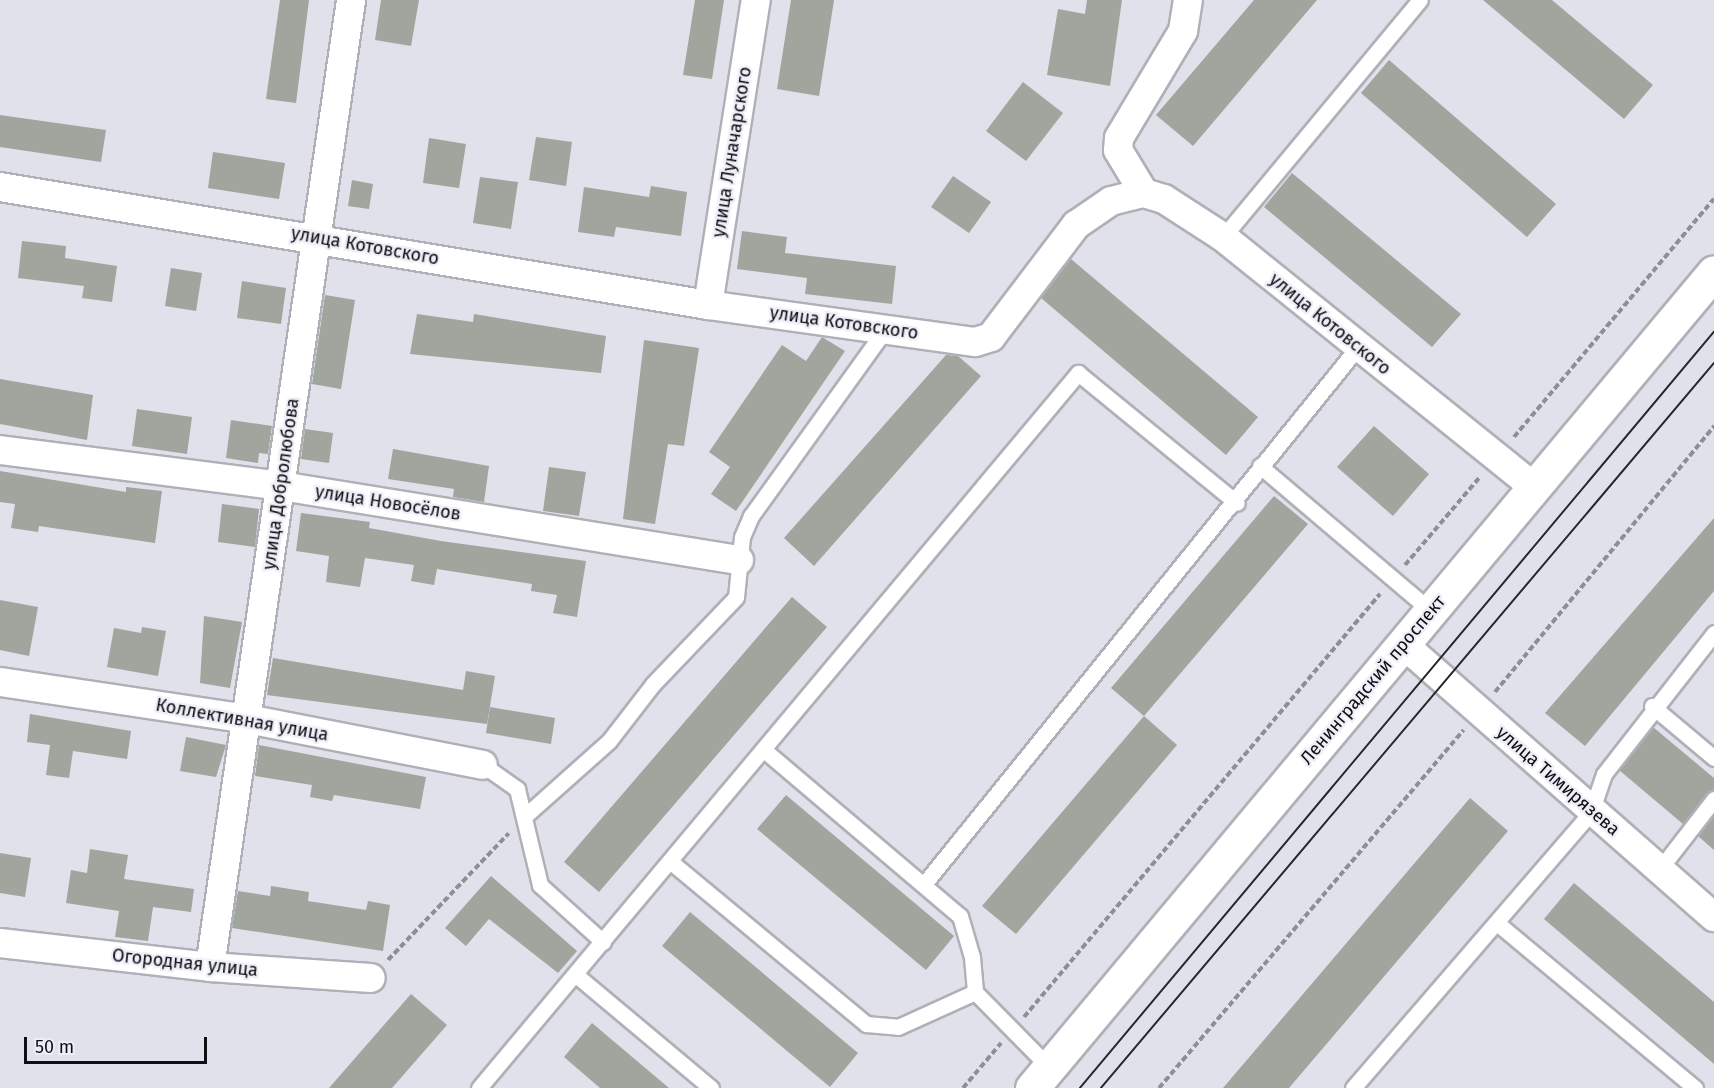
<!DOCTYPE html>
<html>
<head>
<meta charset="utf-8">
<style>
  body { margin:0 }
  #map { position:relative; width:1714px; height:1088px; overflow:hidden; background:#e0e1ea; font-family:"Fira Sans",sans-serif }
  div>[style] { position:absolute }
  .building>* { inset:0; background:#a0a59e }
  .path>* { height:4px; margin-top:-2px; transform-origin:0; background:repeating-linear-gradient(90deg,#8e8f95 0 6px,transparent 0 9px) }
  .roads { filter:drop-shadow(2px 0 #afb0b8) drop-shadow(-2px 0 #afb0b8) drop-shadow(0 2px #afb0b8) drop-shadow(0 -2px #afb0b8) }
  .lane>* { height:15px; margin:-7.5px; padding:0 7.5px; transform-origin:7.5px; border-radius:7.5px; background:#fff }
  .street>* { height:28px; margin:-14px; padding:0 14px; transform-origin:14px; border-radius:14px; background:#fff }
  .secondary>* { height:33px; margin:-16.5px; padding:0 16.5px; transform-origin:16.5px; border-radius:16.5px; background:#fff }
  .tram>* { height:1.5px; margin:-0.75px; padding:0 0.75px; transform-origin:0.75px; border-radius:0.75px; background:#27272a }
  span { translate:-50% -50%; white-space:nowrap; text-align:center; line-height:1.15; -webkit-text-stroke:4.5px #edeef7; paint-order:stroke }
  .street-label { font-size:18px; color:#0f0f12 }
  .scale { position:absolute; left:24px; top:1037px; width:183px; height:27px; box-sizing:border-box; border:3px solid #0f0f12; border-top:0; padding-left:8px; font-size:18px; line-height:21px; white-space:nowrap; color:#0f0f12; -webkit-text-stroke:4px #edeef7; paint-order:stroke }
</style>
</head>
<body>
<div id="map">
  <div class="building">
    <div style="clip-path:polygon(280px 0,309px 0,296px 103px,266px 99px)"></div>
    <div style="clip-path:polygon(381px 0,419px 0,411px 46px,375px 40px)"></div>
    <div style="clip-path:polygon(695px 0,724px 0,712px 79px,683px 75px)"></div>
    <div style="clip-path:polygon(791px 0,834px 0,819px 96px,777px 89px)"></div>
    <div style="clip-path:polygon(1087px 0,1122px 0,1110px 86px,1047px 75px,1058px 9px,1085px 14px)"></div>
    <div style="clip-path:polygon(1254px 0,1317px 0,1193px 146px,1156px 115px)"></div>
    <div style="clip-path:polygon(1483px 0,1552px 0,1653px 85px,1624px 119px)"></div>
    <div style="clip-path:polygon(1389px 60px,1556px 204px,1527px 237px,1361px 93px)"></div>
    <div style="clip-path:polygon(1023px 82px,1063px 113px,1026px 161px,986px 131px)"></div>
    <div style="clip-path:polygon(0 115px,106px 130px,101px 162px,0 147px)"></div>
    <div style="clip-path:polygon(536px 137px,572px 142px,566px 186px,529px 180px)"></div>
    <div style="clip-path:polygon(429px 138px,466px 144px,459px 188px,423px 183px)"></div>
    <div style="clip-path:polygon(213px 152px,285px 163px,279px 199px,208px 188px)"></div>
    <div style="clip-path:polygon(1292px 173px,1461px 314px,1432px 347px,1264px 207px)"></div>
    <div style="clip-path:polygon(953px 176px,991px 202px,969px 233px,931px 207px)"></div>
    <div style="clip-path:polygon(480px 177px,518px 182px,511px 229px,473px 223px)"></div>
    <div style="clip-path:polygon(352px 180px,373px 184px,369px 209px,348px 206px)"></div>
    <div style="clip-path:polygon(651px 186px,687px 192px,681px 236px,616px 227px,614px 237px,578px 232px,584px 187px,649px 197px)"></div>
    <div style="clip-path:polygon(742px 231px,787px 237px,785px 253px,896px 266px,892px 304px,805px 294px,807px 278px,737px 269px)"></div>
    <div style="clip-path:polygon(22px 241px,66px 246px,65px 258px,117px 266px,112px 302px,82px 298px,84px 286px,18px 278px)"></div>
    <div style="clip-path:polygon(1071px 259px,1258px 417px,1226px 455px,1041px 298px)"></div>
    <div style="clip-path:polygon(171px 268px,202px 273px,196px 311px,165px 306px)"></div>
    <div style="clip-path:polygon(242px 281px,286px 288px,281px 324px,237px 318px)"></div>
    <div style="clip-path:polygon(325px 295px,355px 300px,341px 389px,312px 384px)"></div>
    <div style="clip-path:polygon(417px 314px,473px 322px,474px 314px,606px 336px,601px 373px,410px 354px)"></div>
    <div style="clip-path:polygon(822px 337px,845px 351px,736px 511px,711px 494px,730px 467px,709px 452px,782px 345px,806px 361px)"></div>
    <div style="clip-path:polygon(644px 340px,699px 348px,684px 446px,668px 444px,655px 524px,623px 519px)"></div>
    <div style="clip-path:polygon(946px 355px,958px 356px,981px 376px,814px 566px,784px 538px)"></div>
    <div style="clip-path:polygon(0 379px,93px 395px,87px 440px,0 424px)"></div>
    <div style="clip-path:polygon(137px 409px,192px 417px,187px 454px,132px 446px)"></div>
    <div style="clip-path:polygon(231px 420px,272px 426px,268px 454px,259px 453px,258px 463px,226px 458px)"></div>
    <div style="clip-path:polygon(1374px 426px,1429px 474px,1393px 516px,1337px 467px)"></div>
    <div style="clip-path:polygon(305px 429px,333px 433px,329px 463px,301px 459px)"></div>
    <div style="clip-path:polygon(393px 449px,489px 466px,484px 502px,453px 497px,454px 489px,388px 479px)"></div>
    <div style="clip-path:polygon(549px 467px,586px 472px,579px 516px,543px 511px)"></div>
    <div style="clip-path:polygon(0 471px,126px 492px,126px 487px,162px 491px,155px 543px,39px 526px,38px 532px,11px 528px,15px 504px,0 502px)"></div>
    <div style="clip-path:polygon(1274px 496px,1308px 524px,1144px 716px,1111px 688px)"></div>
    <div style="clip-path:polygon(222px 504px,259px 509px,255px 547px,218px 542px)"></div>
    <div style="clip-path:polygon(301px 513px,370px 522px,369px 528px,441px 541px,586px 561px,577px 617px,553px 613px,557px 595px,531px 591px,532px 584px,437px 569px,434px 585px,411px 581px,414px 565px,365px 558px,360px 587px,326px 582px,329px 556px,296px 551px)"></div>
    <div style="clip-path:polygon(1714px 518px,1714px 591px,1585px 746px,1545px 713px)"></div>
    <div style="clip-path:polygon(792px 597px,827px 627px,599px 892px,564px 862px)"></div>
    <div style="clip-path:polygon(0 600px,38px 607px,29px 656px,0 650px)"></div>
    <div style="clip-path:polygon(204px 616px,242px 622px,230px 688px,200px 683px)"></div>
    <div style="clip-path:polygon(142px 627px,166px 631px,158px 676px,107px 667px,114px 628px,141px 633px)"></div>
    <div style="clip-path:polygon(273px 658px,463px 690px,466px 671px,495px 676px,487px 724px,267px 695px)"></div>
    <div style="clip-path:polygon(490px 707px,555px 718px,551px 744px,486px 733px)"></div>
    <div style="clip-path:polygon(30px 714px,131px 731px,127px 759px,73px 751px,69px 778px,46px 775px,50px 745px,27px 742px)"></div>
    <div style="clip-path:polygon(1144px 716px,1177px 745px,1016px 934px,982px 906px)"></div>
    <div style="clip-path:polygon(1653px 727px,1714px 778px,1714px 789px,1683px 824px,1619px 770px)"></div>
    <div style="clip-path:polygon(186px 737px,226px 745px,216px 777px,180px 771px)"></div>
    <div style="clip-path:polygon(259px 745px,426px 777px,420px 809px,334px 795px,332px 801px,310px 797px,312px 785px,255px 776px)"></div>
    <div style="clip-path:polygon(786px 795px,954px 936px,926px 970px,757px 829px)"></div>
    <div style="clip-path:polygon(1470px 798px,1508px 831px,1289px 1088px,1223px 1088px)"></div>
    <div style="clip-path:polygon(1714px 815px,1714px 850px,1698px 836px)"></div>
    <div style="clip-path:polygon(90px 849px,128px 855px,124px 879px,194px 889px,191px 912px,153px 907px,148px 941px,115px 937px,119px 911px,66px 903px,71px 870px,87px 873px)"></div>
    <div style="clip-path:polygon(0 853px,31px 858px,25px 897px,0 893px)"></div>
    <div style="clip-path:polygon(491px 876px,577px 951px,558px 973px,489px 919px,466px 946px,445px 928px)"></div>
    <div style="clip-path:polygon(1574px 883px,1714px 1002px,1714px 1064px,1544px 919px)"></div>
    <div style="clip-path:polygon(271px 886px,309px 892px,308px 901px,366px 910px,368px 901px,390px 905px,383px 951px,232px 928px,238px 891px,270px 896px)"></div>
    <div style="clip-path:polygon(690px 912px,858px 1053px,830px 1087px,662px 946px)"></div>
    <div style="clip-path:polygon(411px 994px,447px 1025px,392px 1088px,329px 1088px)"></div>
    <div style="clip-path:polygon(592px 1023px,669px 1088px,600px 1088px,564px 1057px)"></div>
  </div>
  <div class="path">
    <div style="left:1514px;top:437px;width:311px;rotate:-50deg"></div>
    <div style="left:1405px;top:565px;width:116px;rotate:-49.6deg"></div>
    <div style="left:1495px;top:692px;width:345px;rotate:-50.5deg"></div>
    <div style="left:388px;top:960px;width:175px;rotate:-46.4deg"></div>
    <div style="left:1024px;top:1017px;width:553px;rotate:-49.92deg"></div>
    <div style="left:963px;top:1088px;width:59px;rotate:-49.8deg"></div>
    <div style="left:1159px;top:1088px;width:470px;rotate:-49.6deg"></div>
  </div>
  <div class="roads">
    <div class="lane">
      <div style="left:1223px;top:237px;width:308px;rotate:-50.3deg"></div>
      <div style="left:1260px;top:466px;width:224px;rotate:40.3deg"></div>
      <div style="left:1652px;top:706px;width:81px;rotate:40deg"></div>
      <div style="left:764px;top:750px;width:257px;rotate:40.3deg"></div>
      <div style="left:960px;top:916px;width:43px;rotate:73.7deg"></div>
      <div style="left:972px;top:957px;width:35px;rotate:85deg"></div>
      <div style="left:975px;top:992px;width:105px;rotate:45.4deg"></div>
      <div style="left:483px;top:765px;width:42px;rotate:35.2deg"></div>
      <div style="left:517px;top:789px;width:99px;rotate:76.5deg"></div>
      <div style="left:540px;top:885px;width:85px;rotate:42.1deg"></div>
      <div style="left:526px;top:815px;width:111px;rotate:-41.7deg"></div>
      <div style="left:609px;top:741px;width:72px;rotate:-52.3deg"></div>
      <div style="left:653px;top:684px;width:120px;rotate:-46.3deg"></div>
      <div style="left:736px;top:597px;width:60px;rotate:-84.3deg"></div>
      <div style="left:742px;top:537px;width:23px;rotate:-67deg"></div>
      <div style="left:751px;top:516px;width:231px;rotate:-54.3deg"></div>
      <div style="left:671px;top:862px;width:254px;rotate:39.7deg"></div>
      <div style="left:866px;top:1024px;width:32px;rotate:5deg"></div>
      <div style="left:898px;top:1027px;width:85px;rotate:-24.4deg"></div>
      <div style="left:1659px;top:870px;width:90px;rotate:-52.2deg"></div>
      <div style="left:924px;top:884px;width:690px;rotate:-51.06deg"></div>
      <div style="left:1497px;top:923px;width:258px;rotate:39.8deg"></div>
      <div style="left:576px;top:975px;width:176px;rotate:39.9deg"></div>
      <div style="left:479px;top:1088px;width:933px;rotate:-50.04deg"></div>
      <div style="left:1078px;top:373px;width:205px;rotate:39.3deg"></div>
      <div style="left:1353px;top:1088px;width:364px;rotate:-49.2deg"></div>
      <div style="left:1591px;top:812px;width:40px;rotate:-71.1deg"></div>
      <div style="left:1604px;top:774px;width:179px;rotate:-52deg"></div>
    </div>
    <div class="street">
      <div style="left:0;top:187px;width:718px;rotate:9.46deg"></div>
      <div style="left:708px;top:305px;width:270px;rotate:7.9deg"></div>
      <div style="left:975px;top:342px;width:17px;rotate:-17deg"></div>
      <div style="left:991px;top:337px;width:141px;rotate:-52.8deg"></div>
      <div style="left:1076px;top:225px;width:42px;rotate:-34.4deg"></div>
      <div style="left:1111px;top:201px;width:34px;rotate:-14deg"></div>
      <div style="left:1144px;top:193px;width:21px;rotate:17deg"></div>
      <div style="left:1164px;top:199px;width:70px;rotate:32.8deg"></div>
      <div style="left:1223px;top:237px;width:399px;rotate:38.8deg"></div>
      <div style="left:1144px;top:193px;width:50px;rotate:-121.2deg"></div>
      <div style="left:1118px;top:150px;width:12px;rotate:-85deg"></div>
      <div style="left:1119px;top:138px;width:125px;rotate:-59.1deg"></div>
      <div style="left:1183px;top:31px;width:31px;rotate:-81deg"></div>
      <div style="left:708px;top:305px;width:309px;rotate:-81.1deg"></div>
      <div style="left:0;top:450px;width:283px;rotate:7.3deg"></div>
      <div style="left:281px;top:486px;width:464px;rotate:9.2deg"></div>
      <div style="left:1403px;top:644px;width:414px;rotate:41.3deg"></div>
      <div style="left:0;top:682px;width:250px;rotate:8.5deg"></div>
      <div style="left:247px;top:719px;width:240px;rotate:11deg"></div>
      <div style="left:0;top:943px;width:211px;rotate:6.5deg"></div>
      <div style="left:210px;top:967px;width:161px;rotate:3.9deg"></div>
      <div style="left:210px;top:967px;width:977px;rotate:-81.7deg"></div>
    </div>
    <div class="secondary">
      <div style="left:1032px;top:1088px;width:1063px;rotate:-50.11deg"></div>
    </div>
  </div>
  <div class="tram">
    <div style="left:1080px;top:1088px;width:987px;rotate:-50.02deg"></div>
    <div style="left:1101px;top:1088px;width:949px;rotate:-49.78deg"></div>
  </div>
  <div class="street-label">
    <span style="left:732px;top:152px;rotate:-81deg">улица Луначарского</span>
    <span style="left:365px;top:246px;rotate:10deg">улица Котовского</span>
    <span style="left:844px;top:323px;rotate:8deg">улица Котовского</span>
    <span style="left:1330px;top:324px;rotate:39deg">улица Котовского</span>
    <span style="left:281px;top:484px;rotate:-82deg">улица Добролюбова</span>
    <span style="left:388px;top:503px;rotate:9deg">улица Новосёлов</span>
    <span style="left:1373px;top:680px;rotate:-50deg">Ленинградский проспект</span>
    <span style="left:242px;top:720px;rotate:10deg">Коллективная улица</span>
    <span style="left:1558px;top:781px;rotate:41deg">улица Тимирязева</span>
    <span style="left:185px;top:963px;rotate:6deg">Огородная улица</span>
  </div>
  <div class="scale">50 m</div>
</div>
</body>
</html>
